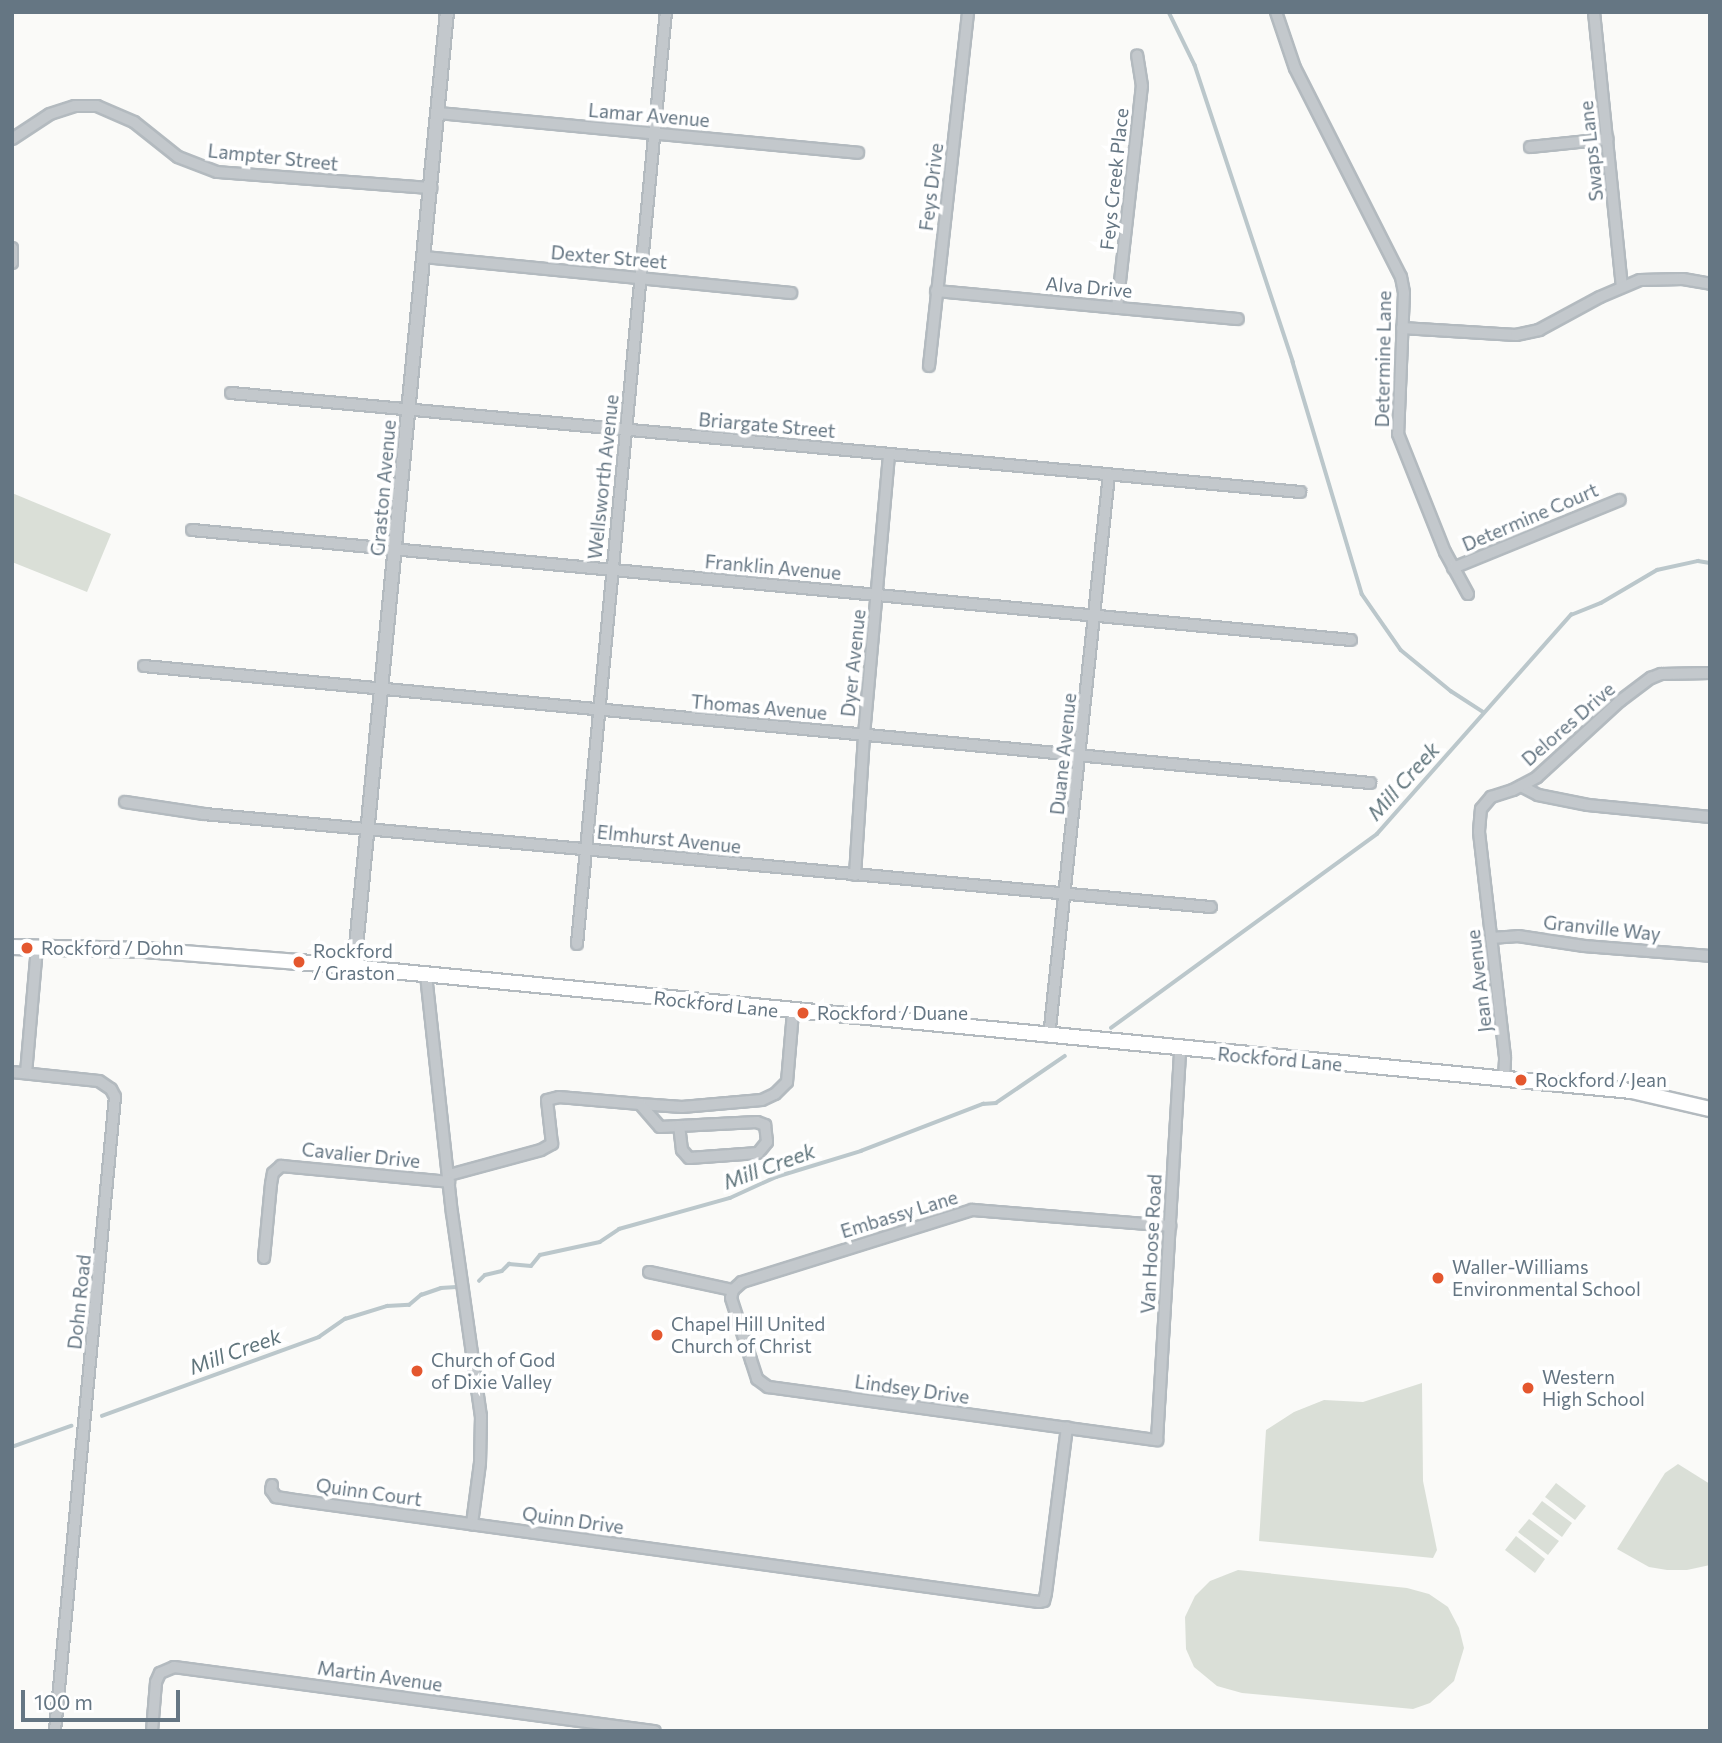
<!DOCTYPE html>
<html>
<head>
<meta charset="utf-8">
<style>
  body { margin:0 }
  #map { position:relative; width:1722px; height:1743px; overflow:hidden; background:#fafaf8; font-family:Commissioner,sans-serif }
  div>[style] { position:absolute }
  .green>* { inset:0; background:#dadfd7 }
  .stream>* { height:3.5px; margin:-1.75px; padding:0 1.75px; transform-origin:1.75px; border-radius:1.75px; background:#bbc7cb }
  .roads { filter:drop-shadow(2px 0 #b3babf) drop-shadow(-2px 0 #b3babf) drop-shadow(0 2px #b3babf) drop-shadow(0 -2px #b3babf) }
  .minor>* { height:10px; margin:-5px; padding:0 5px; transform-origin:5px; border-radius:5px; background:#c3c8cc }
  .tertiary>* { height:12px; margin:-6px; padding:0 6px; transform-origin:6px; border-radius:6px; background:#c3c8cc }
  .secondary>* { height:14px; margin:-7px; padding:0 7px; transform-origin:7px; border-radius:7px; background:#fff }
  .dots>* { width:19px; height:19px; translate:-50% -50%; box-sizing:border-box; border:4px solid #fff; border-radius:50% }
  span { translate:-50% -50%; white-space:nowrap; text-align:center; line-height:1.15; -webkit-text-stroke:7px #fff; paint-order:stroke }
  .street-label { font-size:19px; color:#657683 }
  .poi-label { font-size:19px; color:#657683 }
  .left { translate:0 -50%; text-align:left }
  .water-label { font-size:21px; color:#60757c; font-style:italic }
  .frame { position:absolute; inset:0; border:14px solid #657683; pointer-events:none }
  .scale { position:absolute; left:21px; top:1690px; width:159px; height:32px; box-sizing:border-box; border:4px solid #657683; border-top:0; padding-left:9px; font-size:21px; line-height:24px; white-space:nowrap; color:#657683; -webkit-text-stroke:5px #fff; paint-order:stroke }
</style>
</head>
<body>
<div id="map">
  <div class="green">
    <div style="clip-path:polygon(12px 493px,111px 534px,87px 592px,12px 562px)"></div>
    <div style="clip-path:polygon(1422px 1383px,1423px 1481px,1437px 1550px,1433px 1558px,1259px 1541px,1266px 1430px,1294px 1412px,1324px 1400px,1363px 1402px)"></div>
    <div style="clip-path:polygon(1678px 1464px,1710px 1484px,1710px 1565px,1687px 1570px,1667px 1570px,1649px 1567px,1617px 1549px,1665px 1473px)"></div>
    <div style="clip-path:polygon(1556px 1483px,1586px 1506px,1575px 1520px,1545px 1497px)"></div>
    <div style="clip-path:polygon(1542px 1501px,1572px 1523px,1562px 1537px,1532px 1514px)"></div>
    <div style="clip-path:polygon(1529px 1519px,1559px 1541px,1548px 1555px,1518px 1532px)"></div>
    <div style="clip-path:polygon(1516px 1536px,1545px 1559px,1535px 1573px,1505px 1550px)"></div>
    <div style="clip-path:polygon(1238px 1570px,1407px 1588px,1429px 1594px,1448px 1607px,1459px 1628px,1464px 1648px,1454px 1681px,1430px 1703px,1413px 1709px,1242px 1693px,1217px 1686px,1194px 1667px,1186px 1649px,1185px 1617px,1195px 1596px,1210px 1581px)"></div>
  </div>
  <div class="stream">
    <div style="left:1169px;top:12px;width:59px;rotate:63.9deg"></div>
    <div style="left:1195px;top:65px;width:313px;rotate:71.7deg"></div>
    <div style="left:1293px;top:362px;width:242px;rotate:73.4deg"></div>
    <div style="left:1362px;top:594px;width:68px;rotate:55.1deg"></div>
    <div style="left:1401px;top:650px;width:65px;rotate:39.4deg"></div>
    <div style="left:1451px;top:691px;width:38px;rotate:33deg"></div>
    <div style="left:1111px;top:1028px;width:329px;rotate:-36.1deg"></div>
    <div style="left:1377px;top:834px;width:293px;rotate:-48.5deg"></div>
    <div style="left:1571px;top:615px;width:32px;rotate:-22deg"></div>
    <div style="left:1601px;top:603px;width:65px;rotate:-30.5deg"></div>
    <div style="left:1657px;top:570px;width:42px;rotate:-12.4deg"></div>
    <div style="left:1698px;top:561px;width:12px;rotate:9deg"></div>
    <div style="left:479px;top:1281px;width:8px;rotate:-45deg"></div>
    <div style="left:485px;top:1275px;width:17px;rotate:-13deg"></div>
    <div style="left:502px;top:1271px;width:10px;rotate:-45deg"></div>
    <div style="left:509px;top:1264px;width:22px;rotate:5deg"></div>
    <div style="left:531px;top:1266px;width:14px;rotate:-51deg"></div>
    <div style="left:540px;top:1255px;width:61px;rotate:-12.2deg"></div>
    <div style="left:600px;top:1242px;width:23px;rotate:-34deg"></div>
    <div style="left:619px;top:1229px;width:115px;rotate:-15.6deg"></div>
    <div style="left:730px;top:1198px;width:51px;rotate:-24.5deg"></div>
    <div style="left:776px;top:1177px;width:89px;rotate:-17deg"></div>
    <div style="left:861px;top:1151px;width:131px;rotate:-21.1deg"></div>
    <div style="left:983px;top:1104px;width:13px;rotate:-4deg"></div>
    <div style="left:996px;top:1103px;width:83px;rotate:-34.3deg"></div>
    <div style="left:102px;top:1416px;width:231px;rotate:-20deg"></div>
    <div style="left:319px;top:1337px;width:32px;rotate:-35deg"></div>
    <div style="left:345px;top:1319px;width:44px;rotate:-17.2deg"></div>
    <div style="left:387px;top:1306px;width:22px;rotate:-3deg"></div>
    <div style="left:409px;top:1305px;width:16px;rotate:-40deg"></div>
    <div style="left:421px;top:1295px;width:21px;rotate:-19deg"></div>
    <div style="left:441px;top:1288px;width:15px;rotate:-4deg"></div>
    <div style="left:12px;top:1447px;width:63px;rotate:-19.6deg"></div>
  </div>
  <div class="roads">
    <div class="minor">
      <div style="left:1276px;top:12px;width:59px;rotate:71.3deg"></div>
      <div style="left:1295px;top:68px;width:234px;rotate:63.1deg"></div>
      <div style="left:1401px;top:277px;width:16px;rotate:79deg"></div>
      <div style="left:1404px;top:293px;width:141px;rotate:92.4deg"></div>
      <div style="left:1398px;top:434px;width:127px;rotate:68.3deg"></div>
      <div style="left:1445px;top:552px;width:48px;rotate:61.3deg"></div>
      <div style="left:1594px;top:12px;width:276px;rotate:84.2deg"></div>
      <div style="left:438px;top:113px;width:422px;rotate:5.4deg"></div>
      <div style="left:12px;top:139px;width:45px;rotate:-33.3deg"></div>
      <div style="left:50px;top:114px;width:26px;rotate:-18deg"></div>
      <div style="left:75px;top:106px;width:22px"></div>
      <div style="left:97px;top:106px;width:40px;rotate:23.4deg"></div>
      <div style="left:134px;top:122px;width:56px;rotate:38.5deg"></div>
      <div style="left:178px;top:157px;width:42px;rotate:21deg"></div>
      <div style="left:217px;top:172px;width:215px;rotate:4.3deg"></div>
      <div style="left:1530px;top:147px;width:78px;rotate:-5.9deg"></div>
      <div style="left:12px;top:248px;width:15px;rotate:90deg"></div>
      <div style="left:424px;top:257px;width:369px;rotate:5.6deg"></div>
      <div style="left:936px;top:291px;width:303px;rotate:5.3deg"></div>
      <div style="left:1117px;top:308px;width:223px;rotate:-83.6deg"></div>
      <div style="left:1142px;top:86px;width:31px;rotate:-99deg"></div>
      <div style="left:1402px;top:328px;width:114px;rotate:3.5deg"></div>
      <div style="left:1516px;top:335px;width:24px;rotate:-12deg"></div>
      <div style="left:1539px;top:330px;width:69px;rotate:-28.4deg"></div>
      <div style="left:1600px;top:297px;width:43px;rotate:-23deg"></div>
      <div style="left:1640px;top:280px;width:43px;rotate:-1.3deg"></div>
      <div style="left:1683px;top:279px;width:27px;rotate:10deg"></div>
      <div style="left:929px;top:366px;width:356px;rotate:-83.7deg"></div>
      <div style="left:231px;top:393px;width:1074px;rotate:5.29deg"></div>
      <div style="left:192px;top:530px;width:1164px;rotate:5.42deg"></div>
      <div style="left:1453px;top:568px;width:180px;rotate:-22.2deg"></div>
      <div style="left:144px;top:666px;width:1232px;rotate:5.45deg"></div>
      <div style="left:1521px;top:786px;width:19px;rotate:28deg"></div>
      <div style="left:1538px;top:795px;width:51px;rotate:11.3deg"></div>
      <div style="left:1588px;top:805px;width:123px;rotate:5.6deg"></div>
      <div style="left:125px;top:802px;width:80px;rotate:8.6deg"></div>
      <div style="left:204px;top:814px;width:1011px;rotate:5.28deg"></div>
      <div style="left:855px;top:875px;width:140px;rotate:-86.3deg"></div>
      <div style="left:864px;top:735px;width:282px;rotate:-84.9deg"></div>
      <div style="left:1491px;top:938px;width:27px;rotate:-4deg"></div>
      <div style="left:1518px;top:936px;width:67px;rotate:8.6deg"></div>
      <div style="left:1584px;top:946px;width:126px;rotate:4.5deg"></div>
      <div style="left:577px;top:944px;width:936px;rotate:-84.55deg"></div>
      <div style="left:426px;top:975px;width:239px;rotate:83.8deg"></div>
      <div style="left:452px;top:1213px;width:205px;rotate:81.9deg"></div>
      <div style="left:481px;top:1416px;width:47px;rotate:91.2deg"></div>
      <div style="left:480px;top:1463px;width:62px;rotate:97.5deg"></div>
      <div style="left:1049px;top:1037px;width:565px;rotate:-83.91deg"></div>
      <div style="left:12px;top:1072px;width:87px;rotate:5.9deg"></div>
      <div style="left:99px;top:1081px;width:14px;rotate:34deg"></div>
      <div style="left:111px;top:1089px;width:9px;rotate:63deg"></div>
      <div style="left:115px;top:1097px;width:637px;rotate:95.41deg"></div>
      <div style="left:26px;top:1073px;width:125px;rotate:-85deg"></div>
      <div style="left:1504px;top:1079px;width:22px;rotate:-87deg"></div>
      <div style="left:1505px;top:1057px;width:227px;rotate:-96.6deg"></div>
      <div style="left:1479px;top:831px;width:22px;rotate:-85deg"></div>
      <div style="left:1481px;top:809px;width:16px;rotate:-50deg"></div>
      <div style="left:1491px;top:797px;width:23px;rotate:-18deg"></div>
      <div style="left:1513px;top:790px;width:27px;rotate:-28deg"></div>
      <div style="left:1537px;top:777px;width:113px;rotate:-42.5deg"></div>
      <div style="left:1620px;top:701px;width:39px;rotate:-37deg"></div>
      <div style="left:1651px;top:678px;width:11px;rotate:-22deg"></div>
      <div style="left:1661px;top:674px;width:49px;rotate:-1.2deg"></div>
      <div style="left:640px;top:1104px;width:42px;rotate:4.1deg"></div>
      <div style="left:682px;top:1107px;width:80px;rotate:-5deg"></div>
      <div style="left:762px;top:1100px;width:14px;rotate:-25deg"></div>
      <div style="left:775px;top:1094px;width:17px;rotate:-45deg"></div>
      <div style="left:787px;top:1082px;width:70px;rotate:-85.1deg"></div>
      <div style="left:449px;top:1175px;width:95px;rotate:-15.2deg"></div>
      <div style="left:541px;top:1150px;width:13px;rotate:-29deg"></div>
      <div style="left:552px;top:1144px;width:44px;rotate:-96.5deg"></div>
      <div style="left:547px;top:1100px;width:12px;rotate:-14deg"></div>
      <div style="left:559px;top:1097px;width:81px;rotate:4.9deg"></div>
      <div style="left:640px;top:1104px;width:30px;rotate:49deg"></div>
      <div style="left:660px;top:1127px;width:19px;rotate:-3deg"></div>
      <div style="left:679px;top:1126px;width:78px;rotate:-2.9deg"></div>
      <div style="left:757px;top:1122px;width:9px;rotate:21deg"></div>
      <div style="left:765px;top:1125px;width:17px;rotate:83deg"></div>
      <div style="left:767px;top:1142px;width:14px;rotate:129deg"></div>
      <div style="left:758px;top:1153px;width:69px;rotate:175.9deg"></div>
      <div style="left:689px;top:1158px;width:11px;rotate:-131deg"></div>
      <div style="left:682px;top:1150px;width:24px;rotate:-97deg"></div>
      <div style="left:264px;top:1258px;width:74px;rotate:-84.6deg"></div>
      <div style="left:271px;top:1184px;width:11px;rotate:-80deg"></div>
      <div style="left:273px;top:1173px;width:11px;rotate:-41deg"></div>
      <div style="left:281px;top:1166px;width:169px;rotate:5.4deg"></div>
      <div style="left:649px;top:1272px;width:86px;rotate:12.1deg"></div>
      <div style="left:733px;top:1290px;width:8px;rotate:104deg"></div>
      <div style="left:731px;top:1298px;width:65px;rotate:72.1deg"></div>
      <div style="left:751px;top:1360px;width:20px;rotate:72deg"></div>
      <div style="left:757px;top:1379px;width:14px;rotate:36deg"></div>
      <div style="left:768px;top:1387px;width:393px;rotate:7.8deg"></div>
      <div style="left:1157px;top:1440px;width:391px;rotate:-86.6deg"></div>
      <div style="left:733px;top:1290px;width:12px;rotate:-42deg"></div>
      <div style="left:742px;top:1282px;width:241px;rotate:-17.4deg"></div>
      <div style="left:972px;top:1210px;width:199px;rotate:4.6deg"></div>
      <div style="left:272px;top:1485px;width:5px;rotate:101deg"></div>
      <div style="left:271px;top:1490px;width:9px;rotate:54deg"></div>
      <div style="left:276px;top:1497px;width:19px;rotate:9deg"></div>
      <div style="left:295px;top:1500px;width:751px;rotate:7.81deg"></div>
      <div style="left:1039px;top:1602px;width:5px;rotate:-11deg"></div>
      <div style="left:1044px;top:1601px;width:8px;rotate:-76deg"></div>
      <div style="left:1046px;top:1593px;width:167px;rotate:-82.8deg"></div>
      <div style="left:152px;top:1731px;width:49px;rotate:-85.3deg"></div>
      <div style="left:156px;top:1682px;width:10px;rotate:-66deg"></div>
      <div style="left:160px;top:1673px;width:15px;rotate:-23deg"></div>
      <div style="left:174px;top:1667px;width:485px;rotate:7.6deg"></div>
    </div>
    <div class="tertiary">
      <div style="left:354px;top:967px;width:960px;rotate:-84.44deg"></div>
    </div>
    <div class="secondary">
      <div style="left:12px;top:947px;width:133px;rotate:1.3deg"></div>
      <div style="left:145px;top:950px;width:154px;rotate:4.5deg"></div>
      <div style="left:299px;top:962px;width:1339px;rotate:5.53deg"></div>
      <div style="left:1632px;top:1091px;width:80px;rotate:13deg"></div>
    </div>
  </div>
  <div class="dots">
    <div style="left:27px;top:948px;background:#e4572e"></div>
    <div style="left:299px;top:962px;background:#e4572e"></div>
    <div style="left:803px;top:1013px;background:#e4572e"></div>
    <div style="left:1521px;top:1080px;background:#e4572e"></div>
    <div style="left:1438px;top:1278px;background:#e4572e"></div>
    <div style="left:657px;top:1335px;background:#e4572e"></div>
    <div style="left:417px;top:1371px;background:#e4572e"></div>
    <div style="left:1528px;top:1388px;background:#e4572e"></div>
  </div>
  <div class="street-label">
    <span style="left:649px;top:115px;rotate:5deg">Lamar Avenue</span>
    <span style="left:1591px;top:151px;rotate:-96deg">Swaps Lane</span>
    <span style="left:273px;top:157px;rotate:6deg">Lampter Street</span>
    <span style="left:1114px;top:179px;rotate:-84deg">Feys Creek Place</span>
    <span style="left:931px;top:187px;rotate:-83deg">Feys Drive</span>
    <span style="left:609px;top:257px;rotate:5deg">Dexter Street</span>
    <span style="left:1089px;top:287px;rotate:5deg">Alva Drive</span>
    <span style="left:1383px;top:359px;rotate:-89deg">Determine Lane</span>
    <span style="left:767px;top:425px;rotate:5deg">Briargate Street</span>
    <span style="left:603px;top:477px;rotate:-84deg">Wellsworth Avenue</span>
    <span style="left:383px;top:488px;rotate:-85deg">Graston Avenue</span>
    <span style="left:1530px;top:517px;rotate:-23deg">Determine Court</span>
    <span style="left:773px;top:567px;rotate:5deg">Franklin Avenue</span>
    <span style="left:853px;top:663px;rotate:-84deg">Dyer Avenue</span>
    <span style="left:759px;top:707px;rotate:5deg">Thomas Avenue</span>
    <span style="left:1568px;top:724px;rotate:-41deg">Delores Drive</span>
    <span style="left:1063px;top:754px;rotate:-84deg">Duane Avenue</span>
    <span style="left:669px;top:839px;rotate:6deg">Elmhurst Avenue</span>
    <span style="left:1602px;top:928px;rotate:6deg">Granville Way</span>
    <span style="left:1479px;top:981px;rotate:-97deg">Jean Avenue</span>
    <span style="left:716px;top:1004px;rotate:6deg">Rockford Lane</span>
    <span style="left:1280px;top:1059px;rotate:5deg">Rockford Lane</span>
    <span style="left:361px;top:1155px;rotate:6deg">Cavalier Drive</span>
    <span style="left:899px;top:1214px;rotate:-17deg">Embassy Lane</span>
    <span style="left:1151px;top:1244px;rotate:-87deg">Van Hoose Road</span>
    <span style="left:79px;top:1302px;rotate:-84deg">Dohn Road</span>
    <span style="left:912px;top:1389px;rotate:8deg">Lindsey Drive</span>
    <span style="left:369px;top:1492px;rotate:8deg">Quinn Court</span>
    <span style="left:573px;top:1520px;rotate:8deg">Quinn Drive</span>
    <span style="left:380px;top:1676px;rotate:8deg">Martin Avenue</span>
  </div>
  <div class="poi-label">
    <span class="left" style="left:41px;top:948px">Rockford / Dohn</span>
    <span class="left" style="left:313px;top:962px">Rockford<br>/ Graston</span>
    <span class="left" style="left:817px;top:1013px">Rockford / Duane</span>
    <span class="left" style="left:1535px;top:1080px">Rockford / Jean</span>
    <span class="left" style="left:1452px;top:1278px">Waller-Williams<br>Environmental School</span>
    <span class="left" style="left:671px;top:1335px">Chapel Hill United<br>Church of Christ</span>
    <span class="left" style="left:431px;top:1371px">Church of God<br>of Dixie Valley</span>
    <span class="left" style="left:1542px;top:1388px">Western<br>High School</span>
  </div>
  <div class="water-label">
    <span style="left:1403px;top:781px;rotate:-48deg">Mill Creek</span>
    <span style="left:769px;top:1166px;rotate:-20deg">Mill Creek</span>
    <span style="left:235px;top:1351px;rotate:-20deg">Mill Creek</span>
  </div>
  <div class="frame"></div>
  <div class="scale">100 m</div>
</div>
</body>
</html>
